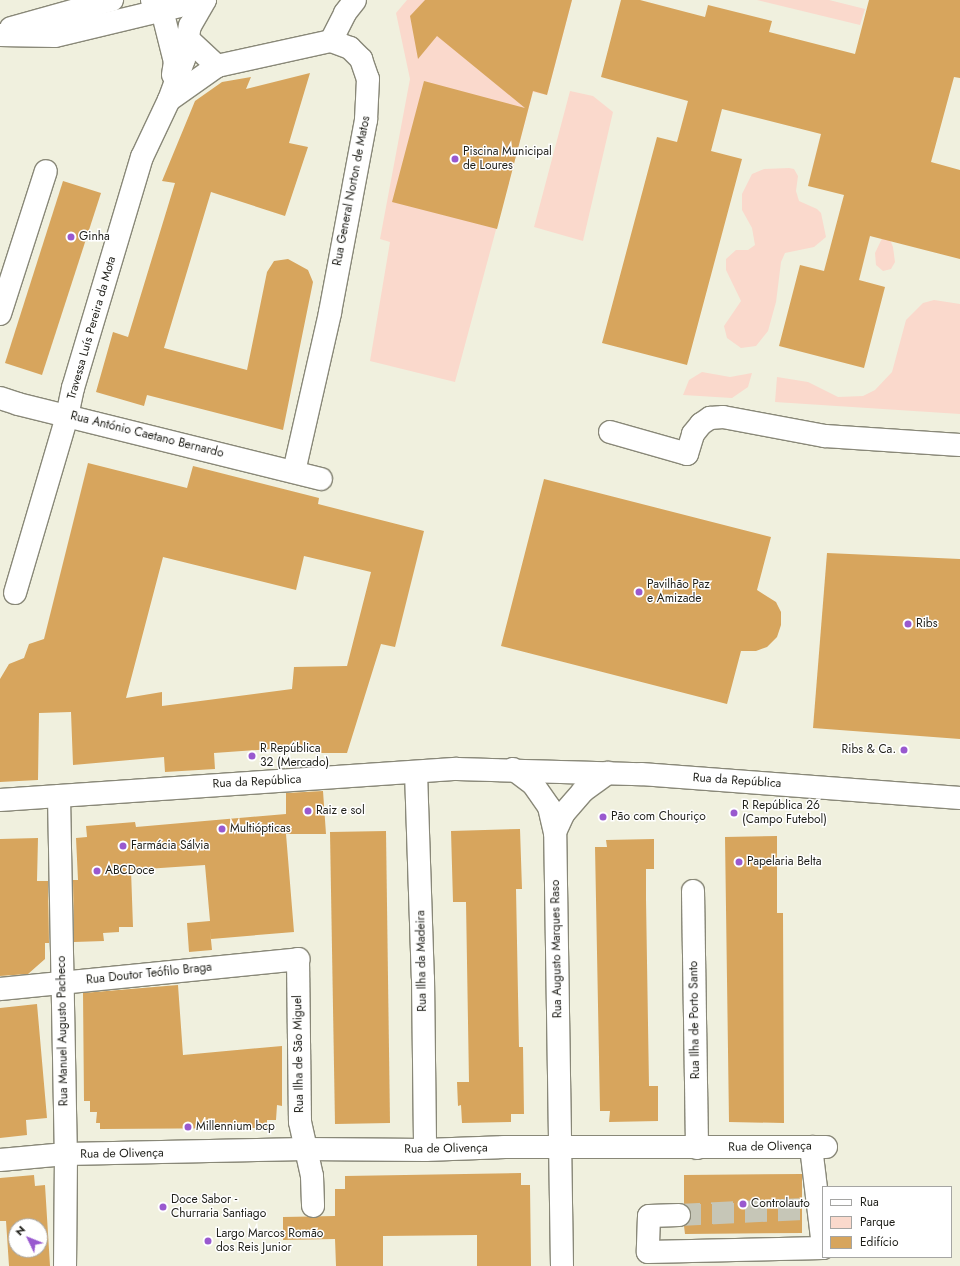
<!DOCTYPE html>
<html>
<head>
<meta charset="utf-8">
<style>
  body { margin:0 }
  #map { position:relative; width:960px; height:1266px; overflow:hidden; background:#f0f0de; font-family:Jost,sans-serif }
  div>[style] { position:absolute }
  .green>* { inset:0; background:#fad9cc }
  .building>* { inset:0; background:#d7a55d }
  .minor-tunnel>* { height:22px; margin-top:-11px; transform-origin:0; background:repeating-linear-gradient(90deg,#c6c6b7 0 22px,transparent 0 33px) }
  .roads { filter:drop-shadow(1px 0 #898878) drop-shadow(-1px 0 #898878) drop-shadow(0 1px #898878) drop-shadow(0 -1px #898878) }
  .minor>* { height:22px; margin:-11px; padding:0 11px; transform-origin:11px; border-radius:11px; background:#fff }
  .major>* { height:22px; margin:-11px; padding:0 11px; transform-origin:11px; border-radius:11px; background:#fff }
  .dots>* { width:11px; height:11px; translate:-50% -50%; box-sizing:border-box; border:2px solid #fff; border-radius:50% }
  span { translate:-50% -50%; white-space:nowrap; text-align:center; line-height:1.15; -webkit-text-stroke:3px #fff; paint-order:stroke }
  .poi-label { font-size:12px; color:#1f1f19 }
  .left { translate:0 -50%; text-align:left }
  .right { translate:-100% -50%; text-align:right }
  .street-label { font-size:12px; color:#1f1f19 }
  .legend { position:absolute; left:822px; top:1186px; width:130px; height:72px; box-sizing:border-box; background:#fff; border:1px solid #a5a5a3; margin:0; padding:5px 7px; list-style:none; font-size:12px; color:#1f1f19 }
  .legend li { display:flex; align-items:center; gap:8px; height:20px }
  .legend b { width:20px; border:1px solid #a5a5a3 }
  .north { position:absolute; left:8px; top:1218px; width:40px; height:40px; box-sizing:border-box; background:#fff; border:1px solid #a5a5a3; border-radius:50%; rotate:313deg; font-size:11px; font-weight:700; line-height:16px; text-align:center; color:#1f1f19 }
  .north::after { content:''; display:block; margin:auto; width:14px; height:18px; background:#9959cf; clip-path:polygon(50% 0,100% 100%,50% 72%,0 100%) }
</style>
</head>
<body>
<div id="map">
  <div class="green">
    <div style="clip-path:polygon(407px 0,572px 0,547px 95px,533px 92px,455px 382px,370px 361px,390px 242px,380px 239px,410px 79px,396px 13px)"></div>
    <div style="clip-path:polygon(757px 0,829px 0,865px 9px,860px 25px)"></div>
    <div style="clip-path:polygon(570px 91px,593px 96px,613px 112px,583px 241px,534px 227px)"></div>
    <div style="clip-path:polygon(789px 168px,794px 169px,798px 176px,796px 191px,799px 201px,817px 209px,821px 213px,826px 237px,814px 247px,785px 253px,781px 262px,776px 302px,768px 331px,756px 346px,741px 348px,727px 338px,724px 326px,741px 301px,726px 270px,726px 259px,736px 250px,748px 250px,755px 245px,752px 228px,742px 210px,742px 194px,752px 174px,764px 169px)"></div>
    <div style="clip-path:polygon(886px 230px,893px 247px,895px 262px,891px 269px,883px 271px,876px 265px,875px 253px)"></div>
    <div style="clip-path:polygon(934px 300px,960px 304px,960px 414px,775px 402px,777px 377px,808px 382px,838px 397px,863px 396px,875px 390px,892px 372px,906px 320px,923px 303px)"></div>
    <div style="clip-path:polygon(702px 372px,730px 377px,752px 373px,748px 387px,732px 398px,683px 395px,689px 380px)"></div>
  </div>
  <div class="building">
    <div style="clip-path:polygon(425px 0,572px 0,547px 95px,533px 91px,497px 229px,392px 202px,424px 81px,525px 108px,437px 36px,418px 59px,410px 16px)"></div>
    <div style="clip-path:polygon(621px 0,640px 0,705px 17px,708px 5px,772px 21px,769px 32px,855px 54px,869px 0,960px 0,960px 78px,954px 77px,931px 162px,960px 170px,960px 259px,870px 236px,859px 280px,885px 287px,864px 368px,779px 346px,800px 265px,824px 271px,844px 195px,808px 186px,821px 134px,722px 109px,711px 151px,742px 159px,687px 365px,602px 343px,657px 137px,677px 142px,688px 101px,601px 77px)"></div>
    <div style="clip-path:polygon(310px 73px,289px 143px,308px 147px,285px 216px,211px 192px,164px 348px,247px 370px,267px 272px,274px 261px,288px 259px,308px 270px,313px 282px,283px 430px,147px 395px,144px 406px,96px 392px,113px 332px,128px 337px,175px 183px,162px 181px,195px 101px,222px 82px,251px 77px,246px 89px)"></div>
    <div style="clip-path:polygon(63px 181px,101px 193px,42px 375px,5px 363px)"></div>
    <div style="clip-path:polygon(evenodd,88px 463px,187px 488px,193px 466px,319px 498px,318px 504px,424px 531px,395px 647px,381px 644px,347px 753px,314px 753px,313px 746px,214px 753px,215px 769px,165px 772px,164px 757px,73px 765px,71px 712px,39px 713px,38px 780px,0 782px,0 679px,9px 664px,24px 658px,29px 644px,44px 639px,88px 463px,304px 556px,371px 572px,347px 666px,294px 667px,292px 689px,162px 706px,162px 692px,126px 698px,163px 557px,296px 590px,304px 556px)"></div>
    <div style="clip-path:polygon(544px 479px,771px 537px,757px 590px,776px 602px,781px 612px,781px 625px,777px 637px,767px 647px,756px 651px,741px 651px,727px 704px,501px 646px)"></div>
    <div style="clip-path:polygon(827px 553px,960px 559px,960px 739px,813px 728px)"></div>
    <div style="clip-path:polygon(323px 791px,326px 834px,286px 834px,294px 932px,211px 939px,210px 930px,212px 950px,189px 952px,187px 923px,210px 921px,205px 865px,131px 870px,133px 927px,119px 927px,119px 932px,103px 933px,104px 941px,74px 942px,73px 880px,78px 880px,76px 838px,87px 837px,86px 826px,135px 822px,136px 827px,286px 814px,286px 793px)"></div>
    <div style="clip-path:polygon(520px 829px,522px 889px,516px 889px,519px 1047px,523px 1047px,524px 1114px,511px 1114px,511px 1122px,462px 1123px,461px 1105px,458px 1106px,457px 1082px,469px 1082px,466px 902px,453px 902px,451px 831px)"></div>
    <div style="clip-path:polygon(386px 831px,390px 1123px,335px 1124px,330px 832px)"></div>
    <div style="clip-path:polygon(777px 836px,777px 913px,783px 913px,784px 1123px,729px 1122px,725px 837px)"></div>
    <div style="clip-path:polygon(38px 838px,37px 881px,48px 881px,49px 943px,45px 943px,45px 959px,28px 974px,0 976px,0 839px)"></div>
    <div style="clip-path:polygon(654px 839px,654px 869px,646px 869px,646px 899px,649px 1086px,658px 1086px,658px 1121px,609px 1122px,610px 1111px,600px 1111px,595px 847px,607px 847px,606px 840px)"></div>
    <div style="clip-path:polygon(178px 985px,183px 1055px,282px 1046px,282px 1106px,277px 1105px,276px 1120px,267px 1120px,267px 1128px,100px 1129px,100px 1123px,96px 1123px,97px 1112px,90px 1112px,90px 1101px,84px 1101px,83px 993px)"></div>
    <div style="clip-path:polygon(37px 1004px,47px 1118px,26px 1120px,27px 1135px,0 1138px,0 1008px)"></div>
    <div style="clip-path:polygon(521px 1173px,521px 1185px,530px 1185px,531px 1266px,477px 1266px,477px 1235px,383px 1236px,383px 1266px,336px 1266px,335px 1239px,283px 1240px,283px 1217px,335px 1216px,335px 1189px,345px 1189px,345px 1176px)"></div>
    <div style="clip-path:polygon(802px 1174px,802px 1233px,685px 1234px,684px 1226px,691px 1215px,684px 1204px,684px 1175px)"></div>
    <div style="clip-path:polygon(evenodd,34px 1175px,35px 1186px,45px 1185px,50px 1266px,9px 1266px,6px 1221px,0 1221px,0 1178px,34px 1175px,16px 1226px,40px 1226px,40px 1250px,16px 1250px,16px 1226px)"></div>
  </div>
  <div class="minor-tunnel">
    <div style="left:679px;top:1215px;width:124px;rotate:-2.8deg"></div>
  </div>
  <div class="roads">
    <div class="minor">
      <div style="left:152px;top:0;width:14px;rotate:45deg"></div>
      <div style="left:162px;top:10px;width:54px;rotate:76deg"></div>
      <div style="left:175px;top:62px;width:13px;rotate:99deg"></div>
      <div style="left:11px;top:28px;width:105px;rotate:-15.5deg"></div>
      <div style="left:0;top:35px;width:55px;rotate:1deg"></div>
      <div style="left:55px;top:36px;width:154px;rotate:-13.5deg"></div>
      <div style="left:188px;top:39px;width:40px;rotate:43deg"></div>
      <div style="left:331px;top:41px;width:31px;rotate:-63deg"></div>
      <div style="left:345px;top:13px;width:16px;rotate:-52deg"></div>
      <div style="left:169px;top:100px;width:59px;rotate:-35.3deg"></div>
      <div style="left:217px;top:66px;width:117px;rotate:-12.4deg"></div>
      <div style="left:331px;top:41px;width:20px;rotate:20deg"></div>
      <div style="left:350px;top:48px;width:16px;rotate:45deg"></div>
      <div style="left:361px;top:59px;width:21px;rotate:71deg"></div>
      <div style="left:368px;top:79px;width:41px;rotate:92.8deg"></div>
      <div style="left:366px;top:120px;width:196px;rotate:100.6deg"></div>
      <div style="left:330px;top:313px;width:162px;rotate:102.8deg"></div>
      <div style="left:0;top:314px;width:150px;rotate:-72.2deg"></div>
      <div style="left:0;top:398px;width:19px;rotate:18deg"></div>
      <div style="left:18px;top:404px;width:312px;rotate:13.9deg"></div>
      <div style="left:610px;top:432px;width:80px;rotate:15.9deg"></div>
      <div style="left:687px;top:454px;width:21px;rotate:-73deg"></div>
      <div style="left:693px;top:434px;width:13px;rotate:-51deg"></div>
      <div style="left:701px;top:424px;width:11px;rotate:-34deg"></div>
      <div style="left:710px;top:418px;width:13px;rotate:-4deg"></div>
      <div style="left:723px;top:417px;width:104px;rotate:10.6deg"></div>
      <div style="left:825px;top:436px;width:135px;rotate:3.8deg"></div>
      <div style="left:15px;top:593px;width:184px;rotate:-73.6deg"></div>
      <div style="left:67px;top:416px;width:29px;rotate:-78deg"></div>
      <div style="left:73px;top:388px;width:241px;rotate:-73.4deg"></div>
      <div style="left:142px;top:157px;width:63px;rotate:-64.7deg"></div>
      <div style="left:169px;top:100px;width:44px;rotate:-69.9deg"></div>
      <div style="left:184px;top:59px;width:34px;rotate:-80deg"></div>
      <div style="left:190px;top:26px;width:30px;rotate:-60deg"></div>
      <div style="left:513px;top:769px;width:25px;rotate:37deg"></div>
      <div style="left:533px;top:784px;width:28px;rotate:55deg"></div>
      <div style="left:549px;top:807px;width:26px;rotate:77deg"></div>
      <div style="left:416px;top:772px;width:206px;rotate:88.1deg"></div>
      <div style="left:423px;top:978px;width:172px;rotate:89.3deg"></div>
      <div style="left:693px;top:891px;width:257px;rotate:89.1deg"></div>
      <div style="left:0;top:989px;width:300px;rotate:-5.7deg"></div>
      <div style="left:298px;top:959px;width:163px;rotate:89.3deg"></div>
      <div style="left:300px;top:1122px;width:55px;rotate:77.5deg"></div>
      <div style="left:312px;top:1176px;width:30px;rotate:88deg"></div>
      <div style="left:811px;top:1147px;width:100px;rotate:83.1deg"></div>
      <div style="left:0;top:1160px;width:66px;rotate:-5.2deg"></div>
      <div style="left:66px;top:1154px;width:239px;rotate:-1.2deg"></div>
      <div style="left:305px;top:1149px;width:120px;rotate:0.5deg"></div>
      <div style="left:425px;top:1150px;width:80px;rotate:-2.1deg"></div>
      <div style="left:505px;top:1147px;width:321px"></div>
      <div style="left:679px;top:1215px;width:30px;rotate:178deg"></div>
      <div style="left:649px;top:1216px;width:36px;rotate:92deg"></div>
      <div style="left:648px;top:1252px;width:175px;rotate:-1.3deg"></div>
      <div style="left:562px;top:1266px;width:434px;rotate:-90.9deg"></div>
      <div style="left:555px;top:832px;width:21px;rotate:-65deg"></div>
      <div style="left:564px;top:813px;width:29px;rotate:-49deg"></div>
      <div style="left:583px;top:791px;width:31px;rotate:-36deg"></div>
    </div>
    <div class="major">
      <div style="left:59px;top:796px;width:358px;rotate:88.9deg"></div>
      <div style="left:66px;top:1154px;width:112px;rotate:90.5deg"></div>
      <div style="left:0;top:800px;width:458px;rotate:-3.9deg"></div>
      <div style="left:457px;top:769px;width:184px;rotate:1.6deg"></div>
      <div style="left:641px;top:774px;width:320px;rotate:4.3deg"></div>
    </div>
  </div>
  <div class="dots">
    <div style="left:455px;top:159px;background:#9959cf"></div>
    <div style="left:71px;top:237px;background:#9959cf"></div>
    <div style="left:639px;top:592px;background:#9959cf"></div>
    <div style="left:908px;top:624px;background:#9959cf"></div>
    <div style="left:904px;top:750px;background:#9959cf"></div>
    <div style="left:252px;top:756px;background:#9959cf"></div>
    <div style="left:308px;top:811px;background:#9959cf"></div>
    <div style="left:734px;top:813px;background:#9959cf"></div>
    <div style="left:603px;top:817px;background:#9959cf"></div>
    <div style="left:222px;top:829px;background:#9959cf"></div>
    <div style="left:123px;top:846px;background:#9959cf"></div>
    <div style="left:739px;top:862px;background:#9959cf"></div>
    <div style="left:97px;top:871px;background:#9959cf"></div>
    <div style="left:188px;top:1127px;background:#9959cf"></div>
    <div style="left:743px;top:1204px;background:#9959cf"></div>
    <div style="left:163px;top:1207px;background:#9959cf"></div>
    <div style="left:208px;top:1241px;background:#9959cf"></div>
  </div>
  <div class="poi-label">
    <span class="left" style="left:463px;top:159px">Piscina Municipal<br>de Loures</span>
    <span class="left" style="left:79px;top:237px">Ginha</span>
    <span class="left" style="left:647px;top:592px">Pavilhão Paz<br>e Amizade</span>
    <span class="left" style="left:916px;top:624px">Ribs</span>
    <span class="left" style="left:260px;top:756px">R República<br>32 (Mercado)</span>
    <span class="right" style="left:896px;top:750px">Ribs &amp; Ca.</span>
    <span class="left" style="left:742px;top:813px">R República 26<br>(Campo Futebol)</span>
    <span class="left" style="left:316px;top:811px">Raiz e sol</span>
    <span class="left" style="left:611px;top:817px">Pão com Chouriço</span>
    <span class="left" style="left:230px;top:829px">Multiópticas</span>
    <span class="left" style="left:131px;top:846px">Farmácia Sálvia</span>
    <span class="left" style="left:747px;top:862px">Papelaria Belta</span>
    <span class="left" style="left:105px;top:871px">ABCDoce</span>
    <span class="left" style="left:196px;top:1127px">Millennium bcp</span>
    <span class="left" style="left:171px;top:1207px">Doce Sabor -<br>Churraria Santiago</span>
    <span class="left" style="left:751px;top:1204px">Controlauto</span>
    <span class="left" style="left:216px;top:1241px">Largo Marcos Romão<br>dos Reis Junior</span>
  </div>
  <div class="street-label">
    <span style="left:352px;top:191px;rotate:-79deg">Rua General Norton de Matos</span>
    <span style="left:92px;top:328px;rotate:-74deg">Travessa Luís Pereira da Mota</span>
    <span style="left:147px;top:435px;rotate:14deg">Rua António Caetano Bernardo</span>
    <span style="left:737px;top:781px;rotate:4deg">Rua da República</span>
    <span style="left:257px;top:782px;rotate:-3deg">Rua da República</span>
    <span style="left:557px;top:949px;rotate:-91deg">Rua Augusto Marques Raso</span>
    <span style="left:422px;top:961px;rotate:-91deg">Rua Ilha da Madeira</span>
    <span style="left:149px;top:974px;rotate:-6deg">Rua Doutor Teófilo Braga</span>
    <span style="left:695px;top:1020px;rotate:-91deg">Rua Ilha de Porto Santo</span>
    <span style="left:63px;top:1031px;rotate:-91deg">Rua Manuel Augusto Pacheco</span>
    <span style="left:299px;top:1054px;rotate:-91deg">Rua Ilha de São Miguel</span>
    <span style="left:770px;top:1147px;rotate:-1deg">Rua de Olivença</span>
    <span style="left:446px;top:1149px;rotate:-1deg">Rua de Olivença</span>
    <span style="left:122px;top:1154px;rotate:-1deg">Rua de Olivença</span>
  </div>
  <ul class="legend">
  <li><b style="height:5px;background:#fff"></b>Rua</li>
  <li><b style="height:11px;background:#fad9cc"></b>Parque</li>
  <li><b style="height:11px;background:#d7a55d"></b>Edifício</li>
  </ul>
  <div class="north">N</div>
</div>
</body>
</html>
